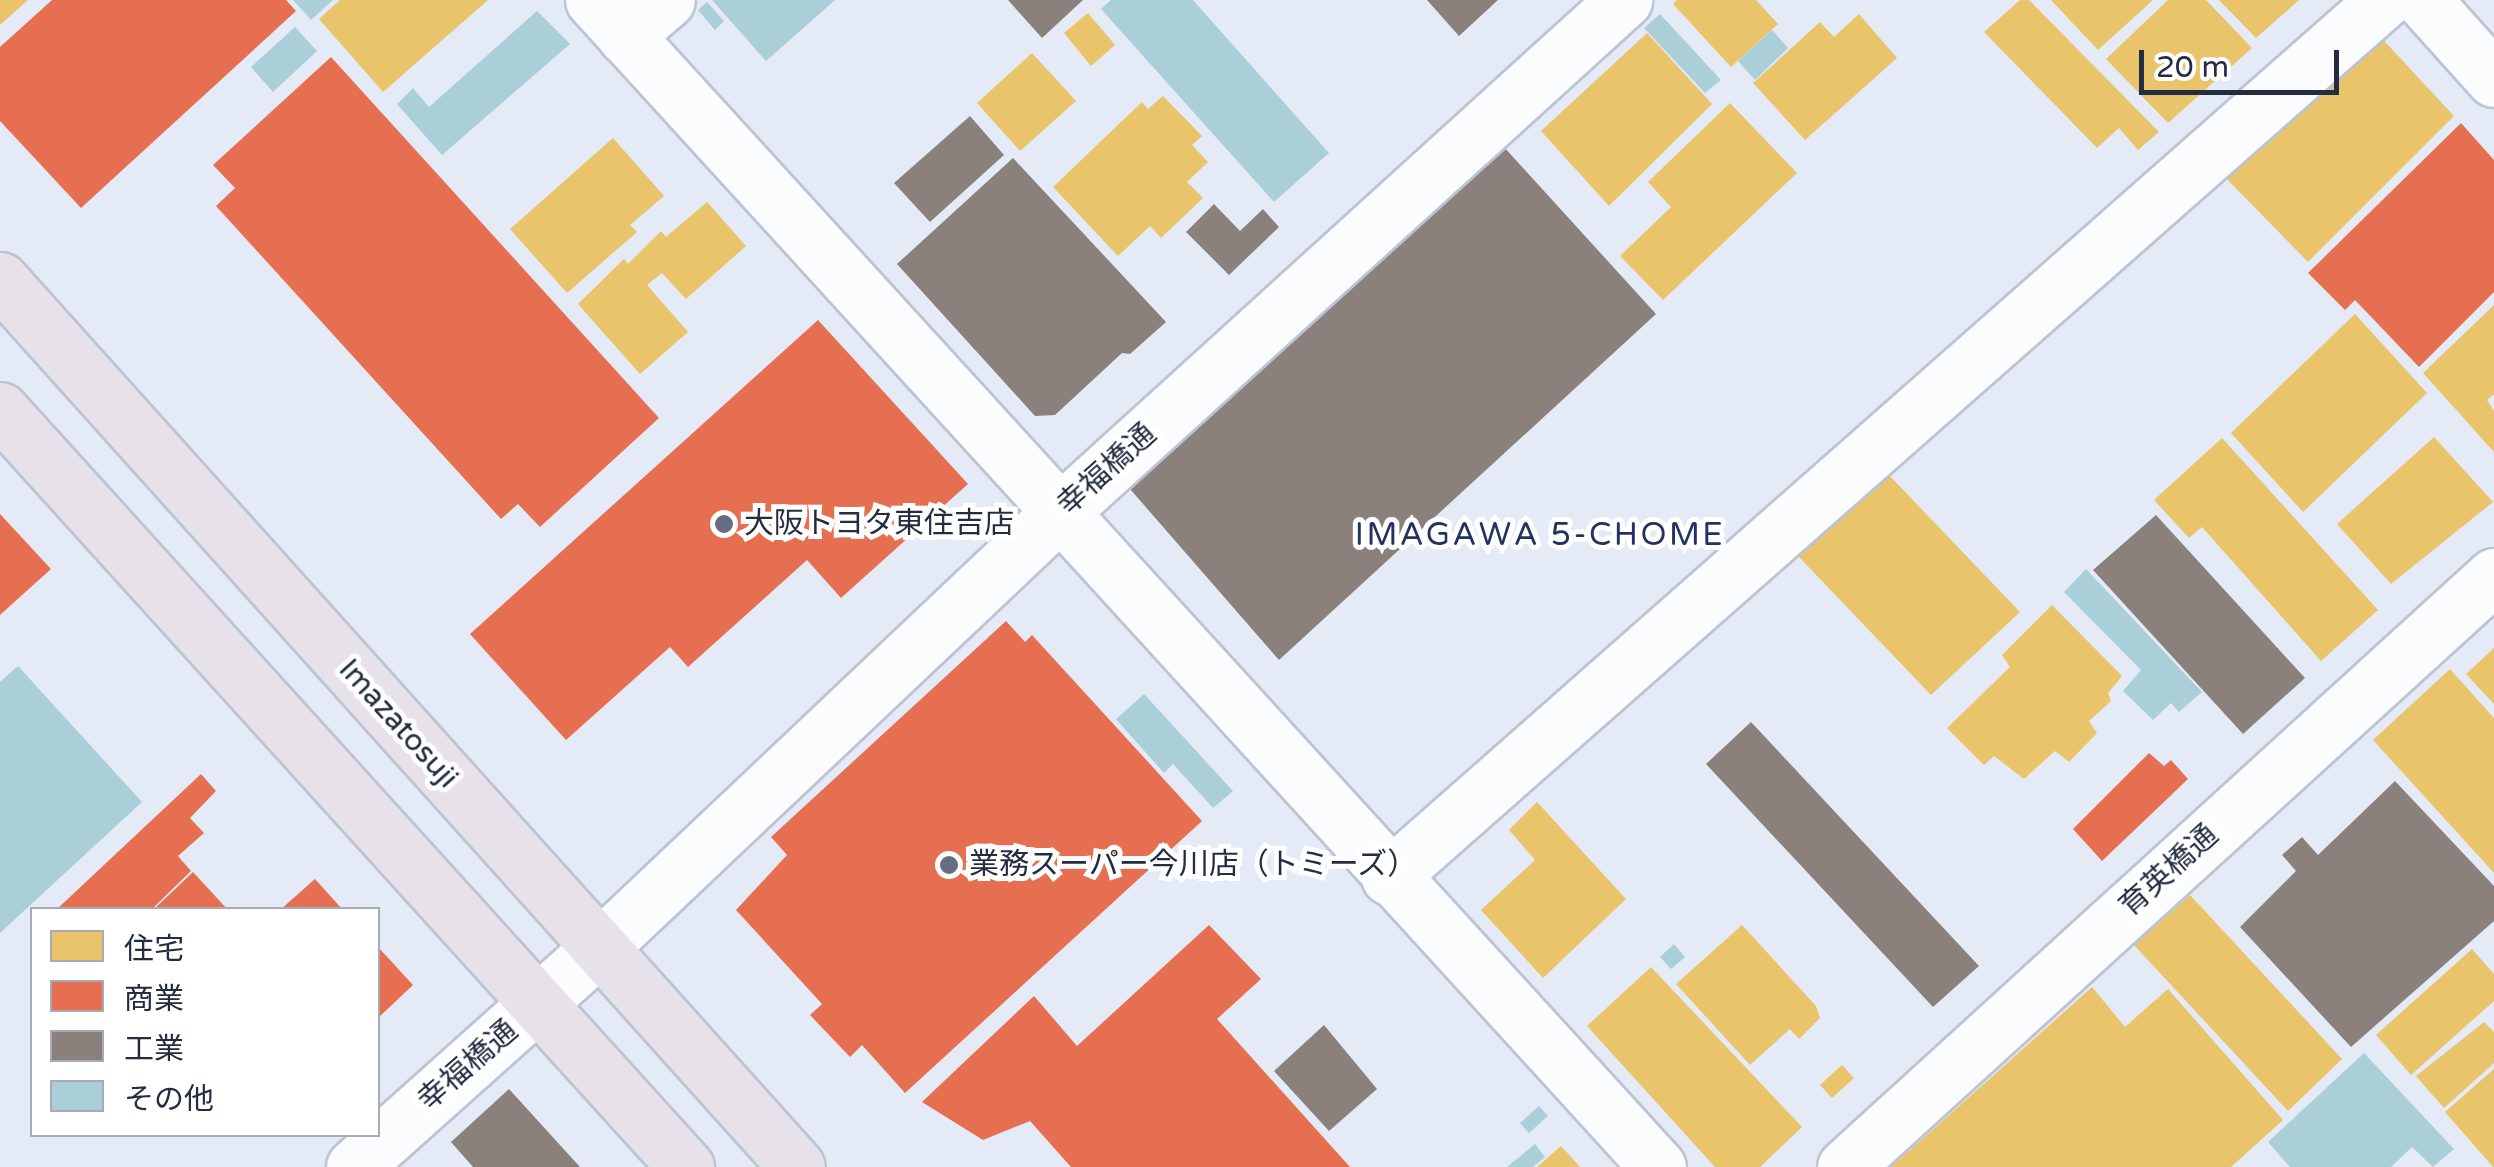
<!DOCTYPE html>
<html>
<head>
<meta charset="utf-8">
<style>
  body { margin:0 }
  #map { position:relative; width:2494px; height:1167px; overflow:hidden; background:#e4eaf6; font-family:"Varela Round","Noto Sans JP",sans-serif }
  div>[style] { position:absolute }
  .homes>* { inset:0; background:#e9c46a }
  .shops>* { inset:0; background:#e76f51 }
  .industry>* { inset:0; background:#8a817c }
  .building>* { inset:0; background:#abcfd8 }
  .roads { filter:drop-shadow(2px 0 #bcc3d3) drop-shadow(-2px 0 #bcc3d3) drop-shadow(0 2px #bcc3d3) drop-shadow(0 -2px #bcc3d3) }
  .street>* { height:55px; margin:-27.5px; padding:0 27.5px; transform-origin:27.5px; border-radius:27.5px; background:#fbfcfe }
  .secondary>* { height:55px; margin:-27.5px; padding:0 27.5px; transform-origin:27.5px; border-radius:27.5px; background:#fbfcfe }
  .primary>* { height:55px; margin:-27.5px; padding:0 27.5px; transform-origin:27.5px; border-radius:27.5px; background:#e7e2ea }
  .dots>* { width:28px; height:28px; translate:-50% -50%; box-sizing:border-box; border:5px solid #fff; border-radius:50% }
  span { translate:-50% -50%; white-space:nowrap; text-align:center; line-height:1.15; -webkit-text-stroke:10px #fff; paint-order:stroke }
  .street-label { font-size:30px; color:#242c41 }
  .poi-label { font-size:30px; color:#242c41 }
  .left { translate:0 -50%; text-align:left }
  .neighbourhood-label { font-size:32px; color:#23325f; letter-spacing:2.5px }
  .legend { position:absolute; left:30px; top:907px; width:350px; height:230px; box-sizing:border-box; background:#fff; border:2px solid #a7abb3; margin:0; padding:12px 18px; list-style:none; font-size:30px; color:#242c41 }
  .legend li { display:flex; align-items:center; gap:20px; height:50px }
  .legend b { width:50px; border:2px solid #a7abb3 }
  .scale { position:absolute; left:2139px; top:50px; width:200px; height:45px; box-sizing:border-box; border:5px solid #242c41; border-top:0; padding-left:12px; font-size:30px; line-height:35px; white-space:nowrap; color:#242c41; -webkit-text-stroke:8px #fff; paint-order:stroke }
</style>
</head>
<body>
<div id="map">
  <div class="homes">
    <div style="clip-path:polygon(0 0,28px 0,0 25px)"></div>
    <div style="clip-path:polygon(340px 0,488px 0,383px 92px,319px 19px)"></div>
    <div style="clip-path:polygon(1677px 0,1756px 0,1778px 24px,1731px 67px,1673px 4px)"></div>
    <div style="clip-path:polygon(2020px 0,2029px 0,2159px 132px,2138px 150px,2119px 128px,2097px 148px,1984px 32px)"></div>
    <div style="clip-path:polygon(2051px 0,2153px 0,2098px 50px)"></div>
    <div style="clip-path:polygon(2168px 0,2206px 0,2252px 48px,2168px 123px,2106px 59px)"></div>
    <div style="clip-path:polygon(2219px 0,2299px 0,2256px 38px)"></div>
    <div style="clip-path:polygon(1088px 13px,1115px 45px,1091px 66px,1064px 33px)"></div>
    <div style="clip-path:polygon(1859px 14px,1897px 58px,1805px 140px,1753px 83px,1820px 22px,1834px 37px)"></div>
    <div style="clip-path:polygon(2374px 30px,2454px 116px,2308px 262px,2220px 172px)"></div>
    <div style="clip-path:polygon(1647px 33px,1712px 104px,1609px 206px,1541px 131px)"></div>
    <div style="clip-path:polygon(1032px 53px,1076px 101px,1020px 151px,977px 103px)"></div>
    <div style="clip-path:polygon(1163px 96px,1202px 136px,1192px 145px,1208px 162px,1187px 182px,1203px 198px,1161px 238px,1150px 226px,1118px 256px,1053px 187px,1142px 102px,1148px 109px)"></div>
    <div style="clip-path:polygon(1730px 103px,1797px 173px,1663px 300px,1620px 256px,1671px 207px,1648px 182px)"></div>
    <div style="clip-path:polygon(613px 138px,664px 196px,630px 225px,637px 232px,567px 293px,510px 229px)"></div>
    <div style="clip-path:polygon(707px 202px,746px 246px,686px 299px,662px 273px,647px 285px,688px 332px,640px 374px,578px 304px,624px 259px,628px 264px,661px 231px,666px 237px)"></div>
    <div style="clip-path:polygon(2494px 305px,2494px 394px,2487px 400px,2494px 411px,2494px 452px,2423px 373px)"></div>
    <div style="clip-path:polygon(2355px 314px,2427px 393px,2303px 512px,2231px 433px)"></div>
    <div style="clip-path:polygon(2434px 437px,2493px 502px,2391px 584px,2337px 524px)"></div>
    <div style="clip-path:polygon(2222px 438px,2378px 610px,2321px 661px,2202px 527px,2189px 538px,2154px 500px)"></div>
    <div style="clip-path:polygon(1887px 473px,2020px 612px,1931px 695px,1799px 557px)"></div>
    <div style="clip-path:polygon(2052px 605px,2122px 676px,2108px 693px,2111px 701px,2089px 721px,2097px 733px,2069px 762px,2055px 751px,2024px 779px,1994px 756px,1984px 765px,1947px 728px,2010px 667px,2002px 655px)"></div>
    <div style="clip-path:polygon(2494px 648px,2494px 704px,2466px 674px)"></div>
    <div style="clip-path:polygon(2450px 669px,2494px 718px,2494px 873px,2373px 740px)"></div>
    <div style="clip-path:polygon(1537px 802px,1626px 899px,1543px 978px,1481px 910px,1535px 860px,1509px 830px)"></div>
    <div style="clip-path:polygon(2190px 895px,2342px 1059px,2288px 1111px,2134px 945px)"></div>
    <div style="clip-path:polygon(1742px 925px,1816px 1006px,1820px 1018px,1799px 1039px,1790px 1029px,1750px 1065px,1676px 984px)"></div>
    <div style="clip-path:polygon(2472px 949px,2494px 974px,2494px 1001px,2411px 1075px,2376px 1035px)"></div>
    <div style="clip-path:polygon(1651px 967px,1802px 1127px,1760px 1167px,1715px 1167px,1587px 1026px)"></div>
    <div style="clip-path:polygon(2092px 987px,2125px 1027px,2168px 989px,2283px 1120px,2231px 1167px,1891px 1167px)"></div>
    <div style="clip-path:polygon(2484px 1022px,2494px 1032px,2494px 1063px,2444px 1108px,2416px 1076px)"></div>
    <div style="clip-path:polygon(1842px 1065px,1854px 1078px,1832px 1098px,1820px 1085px)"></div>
    <div style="clip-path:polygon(2494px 1069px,2494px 1167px,2493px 1167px,2445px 1112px)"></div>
    <div style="clip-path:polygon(1561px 1146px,1580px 1167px,1537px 1167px)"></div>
  </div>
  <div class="shops">
    <div style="clip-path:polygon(52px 0,286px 0,296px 11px,81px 208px,0 121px,0 47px)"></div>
    <div style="clip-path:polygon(331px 57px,659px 418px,540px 527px,518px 504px,501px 519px,216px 206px,235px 188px,213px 165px)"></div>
    <div style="clip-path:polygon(2461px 123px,2494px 160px,2494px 292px,2419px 367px,2355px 300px,2345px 310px,2308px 273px)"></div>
    <div style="clip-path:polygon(818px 320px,968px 484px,841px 598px,807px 560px,688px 667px,670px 647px,566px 740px,470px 634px)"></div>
    <div style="clip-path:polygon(0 514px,51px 569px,0 615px)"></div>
    <div style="clip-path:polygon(1006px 621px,1025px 642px,1032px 635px,1202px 821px,905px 1093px,862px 1045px,850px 1057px,810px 1015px,822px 1004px,736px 910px,787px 855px,771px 837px)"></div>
    <div style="clip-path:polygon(2149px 753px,2164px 766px,2171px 760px,2188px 779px,2102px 861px,2073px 829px)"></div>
    <div style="clip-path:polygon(201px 774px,216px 791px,190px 818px,204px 833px,178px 856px,191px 871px,151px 910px,56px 910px)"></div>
    <div style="clip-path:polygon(193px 872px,228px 910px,153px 910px)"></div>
    <div style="clip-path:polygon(315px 879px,343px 910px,280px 910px)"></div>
    <div style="clip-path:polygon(1209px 925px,1261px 979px,1217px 1019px,1350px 1167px,1071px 1167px,1030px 1121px,983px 1140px,922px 1102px,1034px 996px,1077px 1046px)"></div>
    <div style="clip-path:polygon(378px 947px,413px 985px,378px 1018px)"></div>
  </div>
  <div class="industry">
    <div style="clip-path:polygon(1008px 0,1083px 0,1042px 38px)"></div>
    <div style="clip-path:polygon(1427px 0,1498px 0,1459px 36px)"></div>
    <div style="clip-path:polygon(970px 116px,1004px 155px,930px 222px,894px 183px)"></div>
    <div style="clip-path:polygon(1503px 146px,1656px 314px,1279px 660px,1130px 489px)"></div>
    <div style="clip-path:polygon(1013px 158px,1166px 322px,1130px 354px,1122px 353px,1055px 415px,1035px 416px,897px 264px)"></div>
    <div style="clip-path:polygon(1214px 204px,1240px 231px,1263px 209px,1279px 227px,1229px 275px,1186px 232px)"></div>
    <div style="clip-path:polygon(2156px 515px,2305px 678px,2243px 734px,2093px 570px)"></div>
    <div style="clip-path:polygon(1751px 722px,1979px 966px,1933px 1007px,1706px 764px)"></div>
    <div style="clip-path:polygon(2395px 781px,2494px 886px,2494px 921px,2351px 1047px,2240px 927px,2296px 871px,2282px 855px,2302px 837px,2318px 855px)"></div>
    <div style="clip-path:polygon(1324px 1025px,1377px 1089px,1329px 1131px,1274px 1071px)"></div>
    <div style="clip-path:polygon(509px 1089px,580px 1167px,473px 1167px,451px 1142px)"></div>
  </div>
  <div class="building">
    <div style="clip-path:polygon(293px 0,333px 0,311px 20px)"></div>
    <div style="clip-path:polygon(712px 0,835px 0,766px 61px)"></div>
    <div style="clip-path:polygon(1111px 0,1193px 0,1329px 153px,1274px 202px,1101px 9px)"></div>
    <div style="clip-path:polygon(707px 2px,724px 21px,715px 30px,698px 10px)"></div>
    <div style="clip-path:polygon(537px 11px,570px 44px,442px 155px,397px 104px,413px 88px,429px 107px)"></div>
    <div style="clip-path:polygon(1660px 14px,1721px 80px,1705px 93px,1644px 28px)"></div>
    <div style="clip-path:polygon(295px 27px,317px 51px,273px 92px,251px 67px)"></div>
    <div style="clip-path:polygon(1772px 30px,1788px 48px,1755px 80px,1738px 61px)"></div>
    <div style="clip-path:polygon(2086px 569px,2202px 692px,2179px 712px,2171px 703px,2153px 720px,2123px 691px,2141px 670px,2064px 592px)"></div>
    <div style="clip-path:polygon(18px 666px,142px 802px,0 933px,0 682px)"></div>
    <div style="clip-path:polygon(1144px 694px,1233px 791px,1213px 808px,1173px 764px,1164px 773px,1116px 719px)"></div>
    <div style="clip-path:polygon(1674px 944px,1685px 957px,1671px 969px,1660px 957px)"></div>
    <div style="clip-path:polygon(2364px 1053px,2454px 1149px,2433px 1167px,2412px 1147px,2391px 1167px,2290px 1167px,2268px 1142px)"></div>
    <div style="clip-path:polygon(1539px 1106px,1548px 1116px,1529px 1133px,1520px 1123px)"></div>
    <div style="clip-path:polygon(1535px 1144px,1545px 1157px,1533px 1167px,1507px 1167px)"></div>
  </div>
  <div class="roads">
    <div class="street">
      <div style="left:625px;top:36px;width:55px;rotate:-40.6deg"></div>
      <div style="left:1389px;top:877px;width:1326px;rotate:-41.39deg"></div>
      <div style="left:354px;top:1167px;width:327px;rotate:-41.8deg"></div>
    </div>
    <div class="secondary">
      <div style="left:593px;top:0;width:1580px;rotate:47.62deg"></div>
      <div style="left:2423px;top:0;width:106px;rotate:48.1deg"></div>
      <div style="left:598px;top:949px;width:633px;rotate:-43.4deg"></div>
      <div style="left:1058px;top:514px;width:765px;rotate:-42.24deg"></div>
      <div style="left:1845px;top:1167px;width:878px;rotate:-42.32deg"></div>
    </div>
    <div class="primary">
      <div style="left:0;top:280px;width:1192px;rotate:48.06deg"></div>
      <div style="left:0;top:410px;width:1022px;rotate:47.82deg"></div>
    </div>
  </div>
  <div class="dots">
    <div style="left:724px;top:524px;background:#676e80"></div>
    <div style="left:949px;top:865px;background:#676e80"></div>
  </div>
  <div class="street-label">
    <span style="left:1107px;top:470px;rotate:-42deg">幸福橋通</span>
    <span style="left:398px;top:724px;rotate:48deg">Imazatosuji</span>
    <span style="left:2169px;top:871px;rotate:-42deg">育英橋通</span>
    <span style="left:468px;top:1066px;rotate:-41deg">幸福橋通</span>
  </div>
  <div class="poi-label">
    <span class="left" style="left:744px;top:524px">大阪トヨタ東住吉店</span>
    <span class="left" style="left:969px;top:865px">業務スーパー今川店（トミーズ）</span>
  </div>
  <div class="neighbourhood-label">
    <span style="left:1540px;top:535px">IMAGAWA 5-CHOME</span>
  </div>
  <ul class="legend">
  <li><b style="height:28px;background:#e9c46a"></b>住宅</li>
  <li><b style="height:28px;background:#e76f51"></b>商業</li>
  <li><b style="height:28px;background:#8a817c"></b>工業</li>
  <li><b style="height:28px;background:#abcfd8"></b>その他</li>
  </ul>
  <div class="scale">20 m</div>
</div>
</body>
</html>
